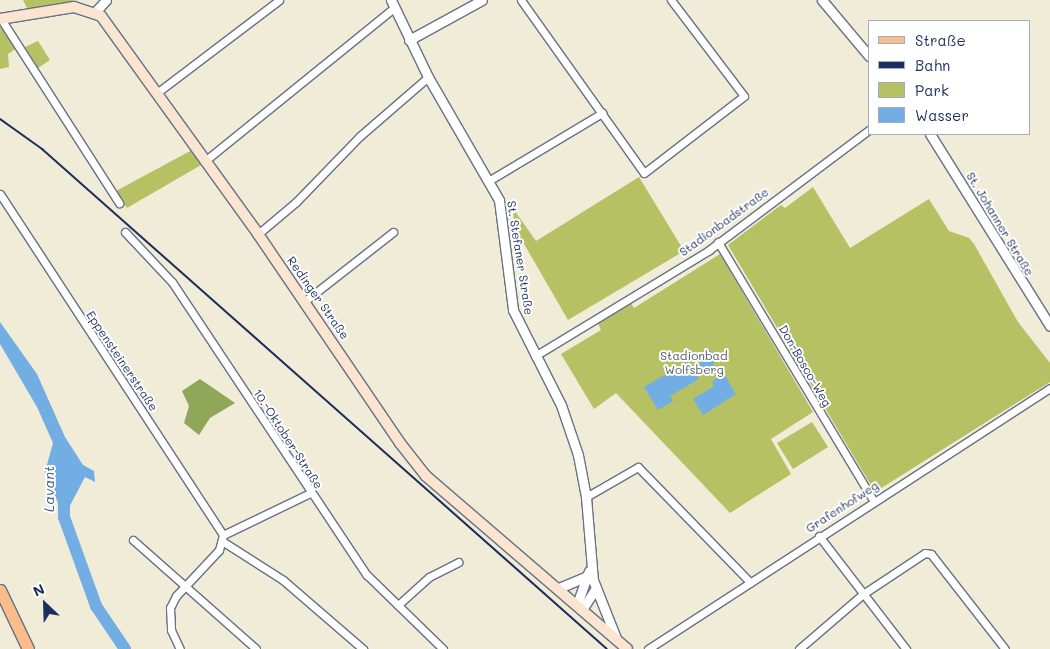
<!DOCTYPE html>
<html>
<head>
<meta charset="utf-8">
<style>
  body { margin:0 }
  #map { position:relative; width:1050px; height:649px; overflow:hidden; background:#f0ecd7; font-family:Mali,sans-serif }
  div>[style] { position:absolute }
  .green>* { inset:0; background:#b6c163 }
  .forest>* { inset:0; background:#90a759 }
  .water>* { inset:0; background:#72aee3 }
  .round { border-radius:50% }
  .river>* { height:12px; margin:-6px; padding:0 6px; transform-origin:6px; border-radius:6px; background:#72aee3 }
  .roads { filter:drop-shadow(1px 0 #667188) drop-shadow(-1px 0 #667188) drop-shadow(0 1px #667188) drop-shadow(0 -1px #667188) }
  .minor>* { height:7px; margin:-3.5px; padding:0 3.5px; transform-origin:3.5px; border-radius:3.5px; background:#fff }
  .tertiary>* { height:9px; margin:-4.5px; padding:0 4.5px; transform-origin:4.5px; border-radius:4.5px; background:#fff }
  .secondary>* { height:10px; margin:-5px; padding:0 5px; transform-origin:5px; border-radius:5px; background:#fce5d0 }
  .primary>* { height:11px; margin:-5.5px; padding:0 5.5px; transform-origin:5.5px; border-radius:5.5px; background:#f8bd89 }
  .rail>* { height:2px; margin:-1px; padding:0 1px; transform-origin:1px; border-radius:1px; background:#1b2f5e }
  span { translate:-50% -50%; white-space:nowrap; text-align:center; line-height:1.15; -webkit-text-stroke:4px #fff; paint-order:stroke }
  .street-label { font-size:12px; color:#1b2f5e }
  .park-label { font-size:12px; color:#4a5b60 }
  .water-label { font-size:14px; color:#395b8d; font-style:italic }
  .legend { position:absolute; left:868px; top:20px; width:162px; height:115px; box-sizing:border-box; background:#fff; border:1px solid #a4acbf; margin:0; padding:6px 9px; list-style:none; font-size:15px; color:#1b2f5e }
  .legend li { display:flex; align-items:center; gap:10px; height:25px }
  .legend b { width:25px; border:1px solid #a4acbf }
  .north { position:absolute; left:20px; top:579px; width:50px; height:50px; -webkit-text-stroke:4px #fff; paint-order:stroke; rotate:336deg; font-size:14px; font-weight:700; line-height:20px; text-align:center; color:#1b2f5e }
  .north::after { content:''; display:block; margin:auto; width:18px; height:22px; background:#1b2f5e; clip-path:polygon(50% 0,100% 100%,50% 72%,0 100%) }
</style>
</head>
<body>
<div id="map">
  <div class="green">
    <div style="clip-path:polygon(23px 0,78px 0,28px 10px)"></div>
    <div style="clip-path:polygon(3px 27px,17px 48px,8px 54px,9px 67px,0 69px,0 28px)"></div>
    <div style="clip-path:polygon(38px 41px,50px 60px,38px 68px,25px 47px)"></div>
    <div style="clip-path:polygon(192px 150px,201px 165px,127px 208px,116px 191px)"></div>
    <div style="clip-path:polygon(639px 177px,684px 251px,568px 320px,516px 230px,512px 207px,536px 241px)"></div>
    <div style="clip-path:polygon(813px 187px,850px 248px,929px 199px,949px 231px,969px 238px,974px 244px,1018px 322px,1050px 363px,1050px 382px,875px 492px,728px 245px,781px 205px,785px 208px)"></div>
    <div style="clip-path:polygon(720px 254px,813px 412px,771px 439px,791px 474px,730px 513px,616px 393px,594px 409px,561px 354px,601px 330px,598px 323px,631px 303px,634px 308px)"></div>
    <div style="clip-path:polygon(812px 422px,828px 447px,793px 469px,777px 443px)"></div>
  </div>
  <div class="forest">
    <div style="clip-path:polygon(200px 379px,235px 403px,210px 418px,199px 435px,184px 423px,189px 406px,182px 391px)"></div>
  </div>
  <div class="water">
    <div style="clip-path:polygon(0 322px,37px 374px,65px 437px,83px 465px,94px 471px,95px 482px,85px 477px,64px 517px,45px 472px,53px 443px,37px 407px,0 344px)"></div>
    <div class="round" style="left:698px;top:350px;width:18px;height:18px"></div>
    <div style="clip-path:polygon(688px 361px,699px 379px,670px 396px,673px 401px,658px 410px,644px 387px)"></div>
    <div style="clip-path:polygon(724px 374px,736px 394px,703px 415px,693px 399px,714px 386px,712px 381px)"></div>
  </div>
  <div class="river">
    <div style="left:64px;top:501px;width:16px;rotate:90deg"></div>
    <div style="left:64px;top:517px;width:95px;rotate:70.2deg"></div>
    <div style="left:96px;top:606px;width:52px;rotate:56deg"></div>
  </div>
  <div class="roads">
    <div class="minor">
      <div style="left:521px;top:0;width:212px;rotate:54.6deg"></div>
      <div style="left:644px;top:173px;width:126px;rotate:-37.6deg"></div>
      <div style="left:744px;top:96px;width:121px;rotate:-127.2deg"></div>
      <div style="left:1px;top:19px;width:219px;rotate:57.3deg"></div>
      <div style="left:158px;top:92px;width:152px;rotate:-37.2deg"></div>
      <div style="left:206px;top:160px;width:242px;rotate:-39deg"></div>
      <div style="left:490px;top:180px;width:131px;rotate:-30.9deg"></div>
      <div style="left:0;top:194px;width:407px;rotate:56.8deg"></div>
      <div style="left:223px;top:535px;width:16px;rotate:105deg"></div>
      <div style="left:219px;top:550px;width:63px;rotate:133.1deg"></div>
      <div style="left:176px;top:596px;width:13px;rotate:117deg"></div>
      <div style="left:170px;top:608px;width:22px;rotate:87deg"></div>
      <div style="left:171px;top:630px;width:21px;rotate:65deg"></div>
      <div style="left:125px;top:232px;width:69px;rotate:46.8deg"></div>
      <div style="left:172px;top:282px;width:352px;rotate:56.4deg"></div>
      <div style="left:367px;top:575px;width:106px;rotate:44.2deg"></div>
      <div style="left:258px;top:234px;width:50px;rotate:-40.1deg"></div>
      <div style="left:296px;top:202px;width:92px;rotate:-45.9deg"></div>
      <div style="left:360px;top:136px;width:90px;rotate:-40.9deg"></div>
      <div style="left:718px;top:242px;width:301px;rotate:59deg"></div>
      <div style="left:305px;top:301px;width:112px;rotate:-38.1deg"></div>
      <div style="left:535px;top:356px;width:204px;rotate:-31.3deg"></div>
      <div style="left:709px;top:250px;width:200px;rotate:-36.9deg"></div>
      <div style="left:586px;top:497px;width:60px;rotate:-30deg"></div>
      <div style="left:638px;top:467px;width:161px;rotate:45.8deg"></div>
      <div style="left:223px;top:535px;width:97px;rotate:-25.8deg"></div>
      <div style="left:819px;top:536px;width:143px;rotate:52.4deg"></div>
      <div style="left:133px;top:540px;width:164px;rotate:41.5deg"></div>
      <div style="left:222px;top:541px;width:72px;rotate:32.6deg"></div>
      <div style="left:283px;top:580px;width:106px;rotate:40.8deg"></div>
      <div style="left:398px;top:605px;width:42px;rotate:-42.1deg"></div>
      <div style="left:429px;top:577px;width:33px;rotate:-27deg"></div>
      <div style="left:648px;top:649px;width:479px;rotate:-33deg"></div>
      <div style="left:799px;top:649px;width:84px;rotate:-40.7deg"></div>
      <div style="left:863px;top:594px;width:74px;rotate:-33.5deg"></div>
      <div style="left:925px;top:553px;width:6px;rotate:9deg"></div>
      <div style="left:931px;top:554px;width:120px;rotate:52.1deg"></div>
    </div>
    <div class="tertiary">
      <div style="left:391px;top:0;width:85px;rotate:64.3deg"></div>
      <div style="left:428px;top:77px;width:142px;rotate:60deg"></div>
      <div style="left:499px;top:200px;width:111px;rotate:82.7deg"></div>
      <div style="left:513px;top:310px;width:106px;rotate:63.2deg"></div>
      <div style="left:561px;top:405px;width:53px;rotate:71.2deg"></div>
      <div style="left:578px;top:455px;width:43px;rotate:79.2deg"></div>
      <div style="left:586px;top:497px;width:83px;rotate:85.2deg"></div>
      <div style="left:593px;top:580px;width:62px;rotate:68.4deg"></div>
      <div style="left:822px;top:0;width:73px;rotate:50deg"></div>
      <div style="left:95px;top:12px;width:16px;rotate:-47deg"></div>
      <div style="left:409px;top:40px;width:83px;rotate:-28.7deg"></div>
      <div style="left:930px;top:134px;width:226px;rotate:58deg"></div>
      <div style="left:559px;top:588px;width:33px;rotate:-23deg"></div>
      <div style="left:577px;top:604px;width:35px;rotate:-70deg"></div>
      <div style="left:583px;top:608px;width:24px;rotate:-57deg"></div>
    </div>
    <div class="secondary">
      <div style="left:0;top:19px;width:75px;rotate:-9.2deg"></div>
      <div style="left:74px;top:7px;width:28px;rotate:18deg"></div>
      <div style="left:101px;top:16px;width:269px;rotate:54.2deg"></div>
      <div style="left:258px;top:234px;width:253px;rotate:55.8deg"></div>
      <div style="left:400px;top:443px;width:42px;rotate:51.8deg"></div>
      <div style="left:426px;top:476px;width:265px;rotate:40.7deg"></div>
    </div>
    <div class="primary">
      <div style="left:0;top:590px;width:65px;rotate:64.6deg"></div>
    </div>
  </div>
  <div class="rail">
    <div style="left:0;top:119px;width:52px;rotate:35.5deg"></div>
    <div style="left:42px;top:149px;width:754px;rotate:41.51deg"></div>
  </div>
  <div class="street-label">
    <span style="left:724px;top:222px;rotate:-36deg">Stadionbadstraße</span>
    <span style="left:1000px;top:224px;rotate:59deg">St. Johanner Straße</span>
    <span style="left:520px;top:258px;rotate:81deg">St. Stefaner Straße</span>
    <span style="left:318px;top:298px;rotate:55deg">Redinger Straße</span>
    <span style="left:122px;top:361px;rotate:56deg">Eppensteinerstraße</span>
    <span style="left:805px;top:366px;rotate:60deg">Don-Bosco-Weg</span>
    <span style="left:288px;top:439px;rotate:57deg">10.-Oktober-Straße</span>
    <span style="left:842px;top:507px;rotate:-33deg">Grafenhofweg</span>
  </div>
  <div class="park-label">
    <span style="left:694px;top:363px">Stadionbad<br>Wolfsberg</span>
  </div>
  <div class="water-label">
    <span style="left:49px;top:489px;rotate:-90deg">Lavant</span>
  </div>
  <ul class="legend">
  <li><b style="height:6px;background:#f8bd89"></b>Straße</li>
  <li><b style="height:6px;background:#1b2f5e"></b>Bahn</li>
  <li><b style="height:14px;background:#b6c163"></b>Park</li>
  <li><b style="height:14px;background:#72aee3"></b>Wasser</li>
  </ul>
  <div class="north">N</div>
</div>
</body>
</html>
